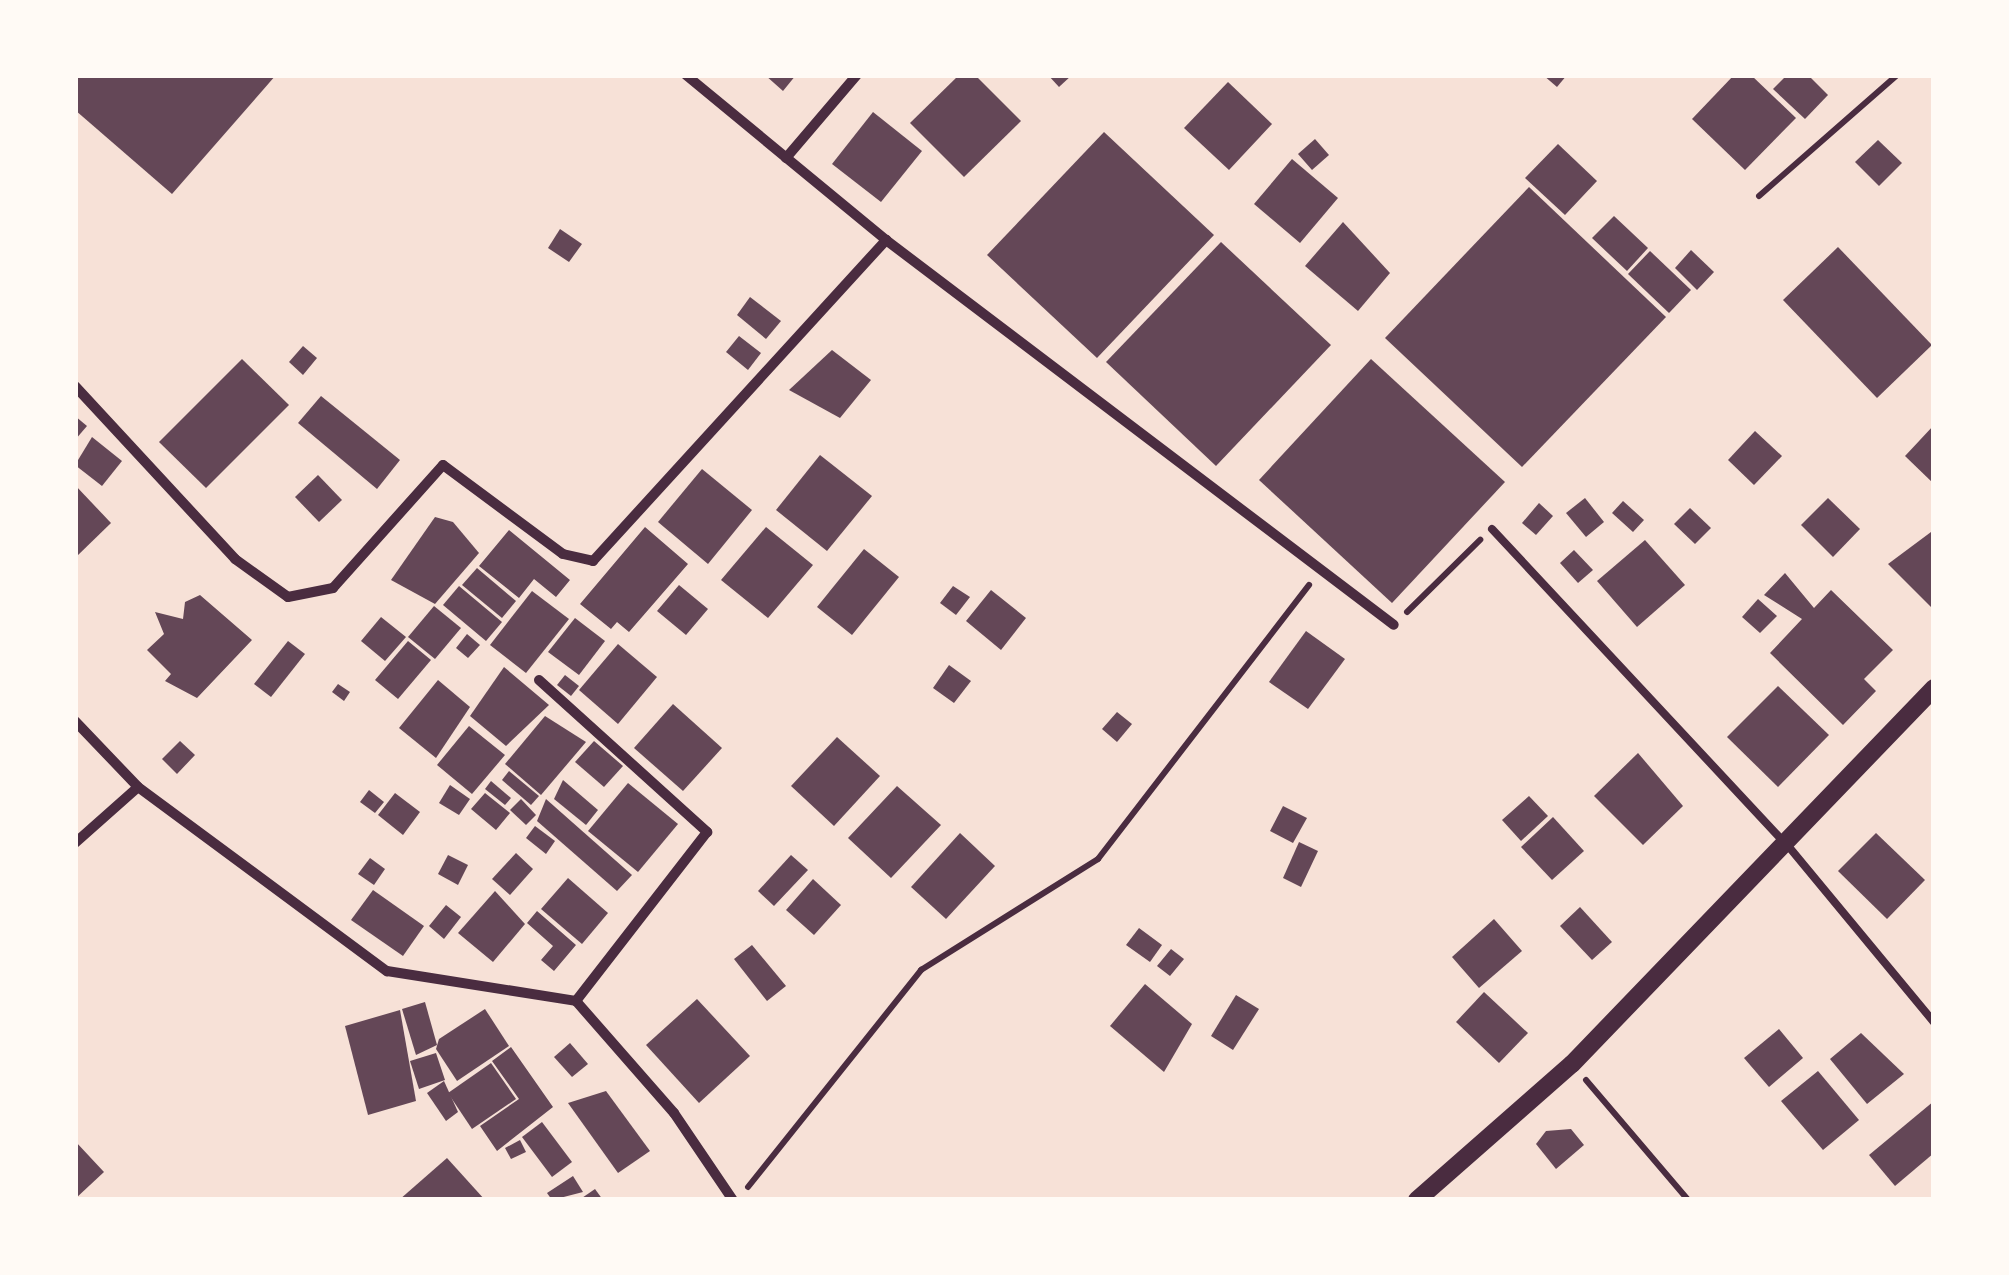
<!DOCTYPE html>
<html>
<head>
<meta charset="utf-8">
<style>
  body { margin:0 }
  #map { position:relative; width:2009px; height:1275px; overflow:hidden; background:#f7e1d7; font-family:Commissioner,sans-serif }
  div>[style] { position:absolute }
  .building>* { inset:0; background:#644757 }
  .path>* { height:6px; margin:-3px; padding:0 3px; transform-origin:3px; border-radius:3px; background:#4a2c40 }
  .service>* { height:8px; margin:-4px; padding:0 4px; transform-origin:4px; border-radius:4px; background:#4a2c40 }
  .minor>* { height:10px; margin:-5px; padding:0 5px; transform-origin:5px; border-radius:5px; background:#4a2c40 }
  .tertiary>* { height:18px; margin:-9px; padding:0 9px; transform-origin:9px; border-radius:9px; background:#4a2c40 }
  span { translate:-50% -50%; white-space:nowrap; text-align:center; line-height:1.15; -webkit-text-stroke:9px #fffaf5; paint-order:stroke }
  .frame { position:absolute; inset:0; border:78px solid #fffaf5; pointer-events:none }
</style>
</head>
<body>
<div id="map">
  <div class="building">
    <div style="clip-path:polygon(75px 75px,276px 75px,172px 194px,75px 110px)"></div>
    <div style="clip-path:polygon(765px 75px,796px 75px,783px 91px)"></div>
    <div style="clip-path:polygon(959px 75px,975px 75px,1021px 121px,964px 177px,910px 123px)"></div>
    <div style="clip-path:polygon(1048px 75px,1072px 75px,1059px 87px)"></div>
    <div style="clip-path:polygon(1543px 75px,1567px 75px,1557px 87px)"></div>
    <div style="clip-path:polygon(1734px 75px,1751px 75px,1796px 118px,1745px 170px,1692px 119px)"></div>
    <div style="clip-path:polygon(1787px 75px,1808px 75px,1828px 95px,1805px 119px,1773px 89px)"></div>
    <div style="clip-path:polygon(1228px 82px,1272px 124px,1229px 170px,1184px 128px)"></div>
    <div style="clip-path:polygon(873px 112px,922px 151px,881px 202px,832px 164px)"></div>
    <div style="clip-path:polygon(1104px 132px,1214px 235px,1097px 358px,987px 255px)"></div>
    <div style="clip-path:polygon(1315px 139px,1329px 155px,1312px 170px,1298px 154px)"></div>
    <div style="clip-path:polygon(1878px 140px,1902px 163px,1879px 186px,1855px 162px)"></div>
    <div style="clip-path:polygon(1558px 144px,1597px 181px,1565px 215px,1525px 178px)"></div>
    <div style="clip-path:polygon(1292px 159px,1338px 198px,1300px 243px,1254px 204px)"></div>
    <div style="clip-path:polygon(1529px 187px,1666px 317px,1522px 467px,1385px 338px)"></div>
    <div style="clip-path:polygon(1614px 216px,1648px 248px,1627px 271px,1592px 238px)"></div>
    <div style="clip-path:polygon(1343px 222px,1390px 273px,1358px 311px,1305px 266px)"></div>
    <div style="clip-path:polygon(560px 229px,582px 244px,569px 262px,548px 248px)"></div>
    <div style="clip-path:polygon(1221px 242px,1331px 345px,1216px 466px,1106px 362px)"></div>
    <div style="clip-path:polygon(1838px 247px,1932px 345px,1877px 398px,1783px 300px)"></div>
    <div style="clip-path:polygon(1691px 250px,1714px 272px,1697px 290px,1675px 268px)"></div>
    <div style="clip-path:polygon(1650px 251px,1691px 290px,1669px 313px,1628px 274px)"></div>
    <div style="clip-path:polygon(750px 297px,781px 321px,766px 339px,737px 315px)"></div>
    <div style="clip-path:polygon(739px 336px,761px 353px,748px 370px,726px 352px)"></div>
    <div style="clip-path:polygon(303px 346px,317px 358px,303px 375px,289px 362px)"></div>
    <div style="clip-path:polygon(832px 350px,871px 380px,840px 418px,789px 390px)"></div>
    <div style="clip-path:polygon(242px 359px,289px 405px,206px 488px,159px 442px)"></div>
    <div style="clip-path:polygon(1371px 359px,1505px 482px,1392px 603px,1259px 480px)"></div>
    <div style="clip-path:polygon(321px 396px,400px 460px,377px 489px,298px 423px)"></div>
    <div style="clip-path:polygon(75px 416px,87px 426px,75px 440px)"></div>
    <div style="clip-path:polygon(1934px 425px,1934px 484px,1905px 456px)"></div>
    <div style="clip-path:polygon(1755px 431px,1782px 456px,1754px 485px,1728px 460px)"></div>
    <div style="clip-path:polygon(92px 437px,122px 461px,102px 486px,75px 465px)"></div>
    <div style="clip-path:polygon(820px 455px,872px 496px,827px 551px,776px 510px)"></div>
    <div style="clip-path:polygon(702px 469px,752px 510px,708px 564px,658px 522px)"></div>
    <div style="clip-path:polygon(318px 475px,342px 500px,319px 522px,295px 497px)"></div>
    <div style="clip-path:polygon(75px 485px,111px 523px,75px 558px)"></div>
    <div style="clip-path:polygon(1585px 498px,1604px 522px,1586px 537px,1566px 513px)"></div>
    <div style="clip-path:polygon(1828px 498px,1860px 529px,1833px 557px,1801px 525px)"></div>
    <div style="clip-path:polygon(1623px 501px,1644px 520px,1633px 532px,1612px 513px)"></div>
    <div style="clip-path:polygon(1539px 503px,1553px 516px,1536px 535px,1522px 523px)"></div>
    <div style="clip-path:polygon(1690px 508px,1711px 528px,1695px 544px,1674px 524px)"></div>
    <div style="clip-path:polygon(435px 517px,453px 522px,479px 553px,435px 604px,391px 580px)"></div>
    <div style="clip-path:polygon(645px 527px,688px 564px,629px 632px,617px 622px,611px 629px,580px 604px)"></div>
    <div style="clip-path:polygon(766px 527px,813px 565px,768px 618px,721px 580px)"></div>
    <div style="clip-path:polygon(509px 530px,570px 580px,556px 597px,534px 579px,519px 598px,479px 566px)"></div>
    <div style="clip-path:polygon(1931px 532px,1934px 535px,1934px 610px,1888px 564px)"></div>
    <div style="clip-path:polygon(1645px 540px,1685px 585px,1637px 627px,1597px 581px)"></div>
    <div style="clip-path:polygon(864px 549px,899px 577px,852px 635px,817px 607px)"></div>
    <div style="clip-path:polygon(1574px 550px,1593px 570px,1578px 583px,1560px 563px)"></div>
    <div style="clip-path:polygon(477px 568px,516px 601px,502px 618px,462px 585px)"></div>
    <div style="clip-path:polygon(1785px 573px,1814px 608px,1831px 590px,1893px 650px,1864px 679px,1876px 691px,1843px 725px,1770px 653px,1802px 619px,1764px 595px)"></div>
    <div style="clip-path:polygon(679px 585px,708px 609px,686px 635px,657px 611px)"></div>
    <div style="clip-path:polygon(459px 586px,502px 622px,486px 641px,443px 605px)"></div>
    <div style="clip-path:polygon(953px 586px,970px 597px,956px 615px,940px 603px)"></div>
    <div style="clip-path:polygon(991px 590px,1026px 618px,1001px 650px,966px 621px)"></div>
    <div style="clip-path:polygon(532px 591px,569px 619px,526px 673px,490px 645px)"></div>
    <div style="clip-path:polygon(200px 595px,252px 640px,197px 698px,165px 681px,171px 674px,147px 650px,164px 634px,155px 612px,183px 619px,185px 602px)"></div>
    <div style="clip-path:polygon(1758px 599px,1777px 616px,1760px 633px,1742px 617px)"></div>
    <div style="clip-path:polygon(434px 606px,461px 628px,435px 659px,408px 637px)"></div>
    <div style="clip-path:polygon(381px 617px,406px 637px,385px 661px,361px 641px)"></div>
    <div style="clip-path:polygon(575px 618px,605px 641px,579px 675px,548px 652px)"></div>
    <div style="clip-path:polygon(1306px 631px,1345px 659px,1308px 709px,1269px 682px)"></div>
    <div style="clip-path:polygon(467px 634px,480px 645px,468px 658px,456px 648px)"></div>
    <div style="clip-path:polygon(288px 641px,305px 654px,271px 697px,254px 684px)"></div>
    <div style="clip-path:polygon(408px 641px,431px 660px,398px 699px,375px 680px)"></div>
    <div style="clip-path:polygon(618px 644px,657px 677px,618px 724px,579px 690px)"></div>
    <div style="clip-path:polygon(949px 665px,971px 681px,954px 703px,933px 688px)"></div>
    <div style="clip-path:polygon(504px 667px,549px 705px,506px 746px,470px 716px)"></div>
    <div style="clip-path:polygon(565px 675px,579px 686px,571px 696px,557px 685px)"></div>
    <div style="clip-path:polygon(438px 680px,470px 707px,436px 758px,399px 728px)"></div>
    <div style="clip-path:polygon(338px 684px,350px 692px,344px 701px,332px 692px)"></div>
    <div style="clip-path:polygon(1778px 686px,1829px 735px,1778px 787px,1727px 737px)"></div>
    <div style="clip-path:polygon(673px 704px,722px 748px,683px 791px,634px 748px)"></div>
    <div style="clip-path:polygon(1117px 712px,1132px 724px,1117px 742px,1102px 729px)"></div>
    <div style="clip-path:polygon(545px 716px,586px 742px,541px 795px,505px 764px)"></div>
    <div style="clip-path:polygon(469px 726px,505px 755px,472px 794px,437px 765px)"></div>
    <div style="clip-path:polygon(837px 737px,880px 776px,834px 826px,791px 786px)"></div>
    <div style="clip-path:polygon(180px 741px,195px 755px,177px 774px,162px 759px)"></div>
    <div style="clip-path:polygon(594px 741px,623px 766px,604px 787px,575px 762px)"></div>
    <div style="clip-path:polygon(1638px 753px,1683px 806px,1643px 845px,1594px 796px)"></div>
    <div style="clip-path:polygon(509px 771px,539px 796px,531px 805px,502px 780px)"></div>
    <div style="clip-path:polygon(563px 780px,598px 810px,586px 825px,554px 799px)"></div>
    <div style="clip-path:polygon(491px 781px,511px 798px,505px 805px,485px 789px)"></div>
    <div style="clip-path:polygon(628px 783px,678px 824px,638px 872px,588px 831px)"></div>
    <div style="clip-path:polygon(450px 785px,470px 799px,459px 815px,439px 803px)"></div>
    <div style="clip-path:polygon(897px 786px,941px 825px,891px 878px,848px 838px)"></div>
    <div style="clip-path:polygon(369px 790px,384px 802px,375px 813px,360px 802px)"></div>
    <div style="clip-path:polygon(395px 793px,420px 812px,403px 835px,378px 815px)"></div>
    <div style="clip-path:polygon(485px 793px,510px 813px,496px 830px,471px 809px)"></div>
    <div style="clip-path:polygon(1529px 796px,1548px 816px,1521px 841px,1502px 820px)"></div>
    <div style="clip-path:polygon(521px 799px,536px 815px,526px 825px,510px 810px)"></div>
    <div style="clip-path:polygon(546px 799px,632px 875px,617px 891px,537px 821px)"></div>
    <div style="clip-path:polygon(1283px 806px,1307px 818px,1293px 843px,1270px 831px)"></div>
    <div style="clip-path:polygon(1553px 817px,1584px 851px,1552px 880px,1521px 847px)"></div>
    <div style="clip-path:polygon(535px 826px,555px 841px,546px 854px,526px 838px)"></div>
    <div style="clip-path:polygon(960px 833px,995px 866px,946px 919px,911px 887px)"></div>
    <div style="clip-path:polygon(1876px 833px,1925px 880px,1887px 919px,1838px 871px)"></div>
    <div style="clip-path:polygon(1299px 842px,1318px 851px,1301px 887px,1283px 878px)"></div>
    <div style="clip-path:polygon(516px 853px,533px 869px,510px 895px,492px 879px)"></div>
    <div style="clip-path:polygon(448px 855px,468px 865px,458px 885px,438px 874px)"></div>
    <div style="clip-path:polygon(791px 855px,808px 870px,774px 906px,758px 891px)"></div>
    <div style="clip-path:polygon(370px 858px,385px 869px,374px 885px,358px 874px)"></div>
    <div style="clip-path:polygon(568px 878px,608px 913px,582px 944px,541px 909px)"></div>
    <div style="clip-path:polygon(813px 879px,841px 905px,814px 935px,786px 910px)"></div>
    <div style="clip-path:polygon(373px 890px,424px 926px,403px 956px,351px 920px)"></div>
    <div style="clip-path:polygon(495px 891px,525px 924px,493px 962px,458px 933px)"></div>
    <div style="clip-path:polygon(446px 905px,461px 917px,444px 939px,429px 926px)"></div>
    <div style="clip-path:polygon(1580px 907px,1612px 942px,1592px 960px,1560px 926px)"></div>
    <div style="clip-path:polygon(537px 911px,576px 945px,554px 971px,541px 960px,553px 946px,527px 923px)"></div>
    <div style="clip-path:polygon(1494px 919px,1522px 951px,1479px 988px,1452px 957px)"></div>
    <div style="clip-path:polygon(1139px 928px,1162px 945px,1150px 962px,1126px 945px)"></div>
    <div style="clip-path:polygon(752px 945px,786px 986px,767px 1001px,734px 959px)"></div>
    <div style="clip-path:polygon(1171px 949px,1184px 959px,1170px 976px,1157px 966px)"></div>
    <div style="clip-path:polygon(1145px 984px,1192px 1024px,1164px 1072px,1110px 1026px)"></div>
    <div style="clip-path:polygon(1484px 992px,1528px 1033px,1499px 1063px,1456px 1022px)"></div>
    <div style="clip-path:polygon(1236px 995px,1259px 1009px,1233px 1050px,1211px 1036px)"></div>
    <div style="clip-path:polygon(697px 999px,750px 1056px,699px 1103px,646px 1045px)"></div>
    <div style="clip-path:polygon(425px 1002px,437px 1045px,416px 1055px,402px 1009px)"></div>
    <div style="clip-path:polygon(485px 1009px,509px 1046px,457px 1081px,436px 1049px,439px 1039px)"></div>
    <div style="clip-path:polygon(400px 1010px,416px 1101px,368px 1115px,345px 1026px)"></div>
    <div style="clip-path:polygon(1779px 1029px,1803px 1058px,1769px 1087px,1744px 1058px)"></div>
    <div style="clip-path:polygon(1861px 1033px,1904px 1074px,1867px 1104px,1830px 1059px)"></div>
    <div style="clip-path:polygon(570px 1043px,588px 1064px,572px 1077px,554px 1057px)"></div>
    <div style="clip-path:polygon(511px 1047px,553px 1107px,497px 1151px,480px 1126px,519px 1099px,492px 1061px)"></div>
    <div style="clip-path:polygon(436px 1053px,445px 1080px,419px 1089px,410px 1061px)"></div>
    <div style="clip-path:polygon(491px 1063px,516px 1099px,472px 1129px,448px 1093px)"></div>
    <div style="clip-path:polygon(1818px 1071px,1859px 1120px,1823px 1150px,1781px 1101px)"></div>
    <div style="clip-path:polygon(444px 1081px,458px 1112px,446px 1121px,427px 1093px)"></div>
    <div style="clip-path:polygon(606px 1091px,650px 1151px,618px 1173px,568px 1103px)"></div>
    <div style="clip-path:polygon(1934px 1101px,1934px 1153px,1895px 1186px,1869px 1155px)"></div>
    <div style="clip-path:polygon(542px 1122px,572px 1162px,552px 1177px,522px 1137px)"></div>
    <div style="clip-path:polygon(1571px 1129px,1584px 1145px,1556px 1169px,1536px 1144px,1546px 1131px)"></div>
    <div style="clip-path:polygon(520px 1140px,526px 1152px,511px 1159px,505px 1148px)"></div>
    <div style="clip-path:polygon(75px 1141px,104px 1172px,75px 1199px)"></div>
    <div style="clip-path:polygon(447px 1158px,485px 1200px,399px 1200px)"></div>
    <div style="clip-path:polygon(573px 1176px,583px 1192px,552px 1200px,547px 1193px)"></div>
    <div style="clip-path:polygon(595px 1189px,603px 1200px,579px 1200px)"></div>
  </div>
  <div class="path">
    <div style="left:1759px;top:196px;width:184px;rotate:-41.2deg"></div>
    <div style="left:1407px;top:612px;width:103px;rotate:-44.6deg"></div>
    <div style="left:1586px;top:1080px;width:157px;rotate:49.6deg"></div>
    <div style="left:748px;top:1187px;width:278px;rotate:-51.4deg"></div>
    <div style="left:921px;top:970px;width:209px;rotate:-32.1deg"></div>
    <div style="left:1098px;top:859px;width:346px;rotate:-52.4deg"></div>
  </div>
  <div class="service">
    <div style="left:1492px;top:529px;width:435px;rotate:47deg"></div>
    <div style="left:1789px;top:847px;width:227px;rotate:50.4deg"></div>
  </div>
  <div class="minor">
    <div style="left:686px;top:75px;width:259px;rotate:39.5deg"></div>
    <div style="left:886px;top:240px;width:637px;rotate:37.16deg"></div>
    <div style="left:786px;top:158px;width:109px;rotate:-49.5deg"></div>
    <div style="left:75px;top:386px;width:236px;rotate:47.2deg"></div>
    <div style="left:235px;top:559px;width:65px;rotate:35.6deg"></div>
    <div style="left:288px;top:597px;width:46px;rotate:-11.3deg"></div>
    <div style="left:333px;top:588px;width:165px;rotate:-48.2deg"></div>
    <div style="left:443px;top:465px;width:149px;rotate:36.6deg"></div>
    <div style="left:563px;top:554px;width:31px;rotate:13deg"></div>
    <div style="left:593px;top:561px;width:435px;rotate:-47.6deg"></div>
    <div style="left:539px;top:680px;width:227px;rotate:42.1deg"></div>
    <div style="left:707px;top:832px;width:214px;rotate:127.8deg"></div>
    <div style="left:75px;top:721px;width:91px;rotate:46.3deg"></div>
    <div style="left:138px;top:787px;width:310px;rotate:36.5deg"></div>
    <div style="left:387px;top:971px;width:191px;rotate:9deg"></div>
    <div style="left:576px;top:1001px;width:149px;rotate:48.8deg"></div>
    <div style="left:674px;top:1113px;width:105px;rotate:55.9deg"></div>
    <div style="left:75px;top:843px;width:84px;rotate:-41.6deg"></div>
  </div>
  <div class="tertiary">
    <div style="left:1417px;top:1200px;width:206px;rotate:-41.3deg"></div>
    <div style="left:1572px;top:1064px;width:522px;rotate:-46.09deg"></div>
  </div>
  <div class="frame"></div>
</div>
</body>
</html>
